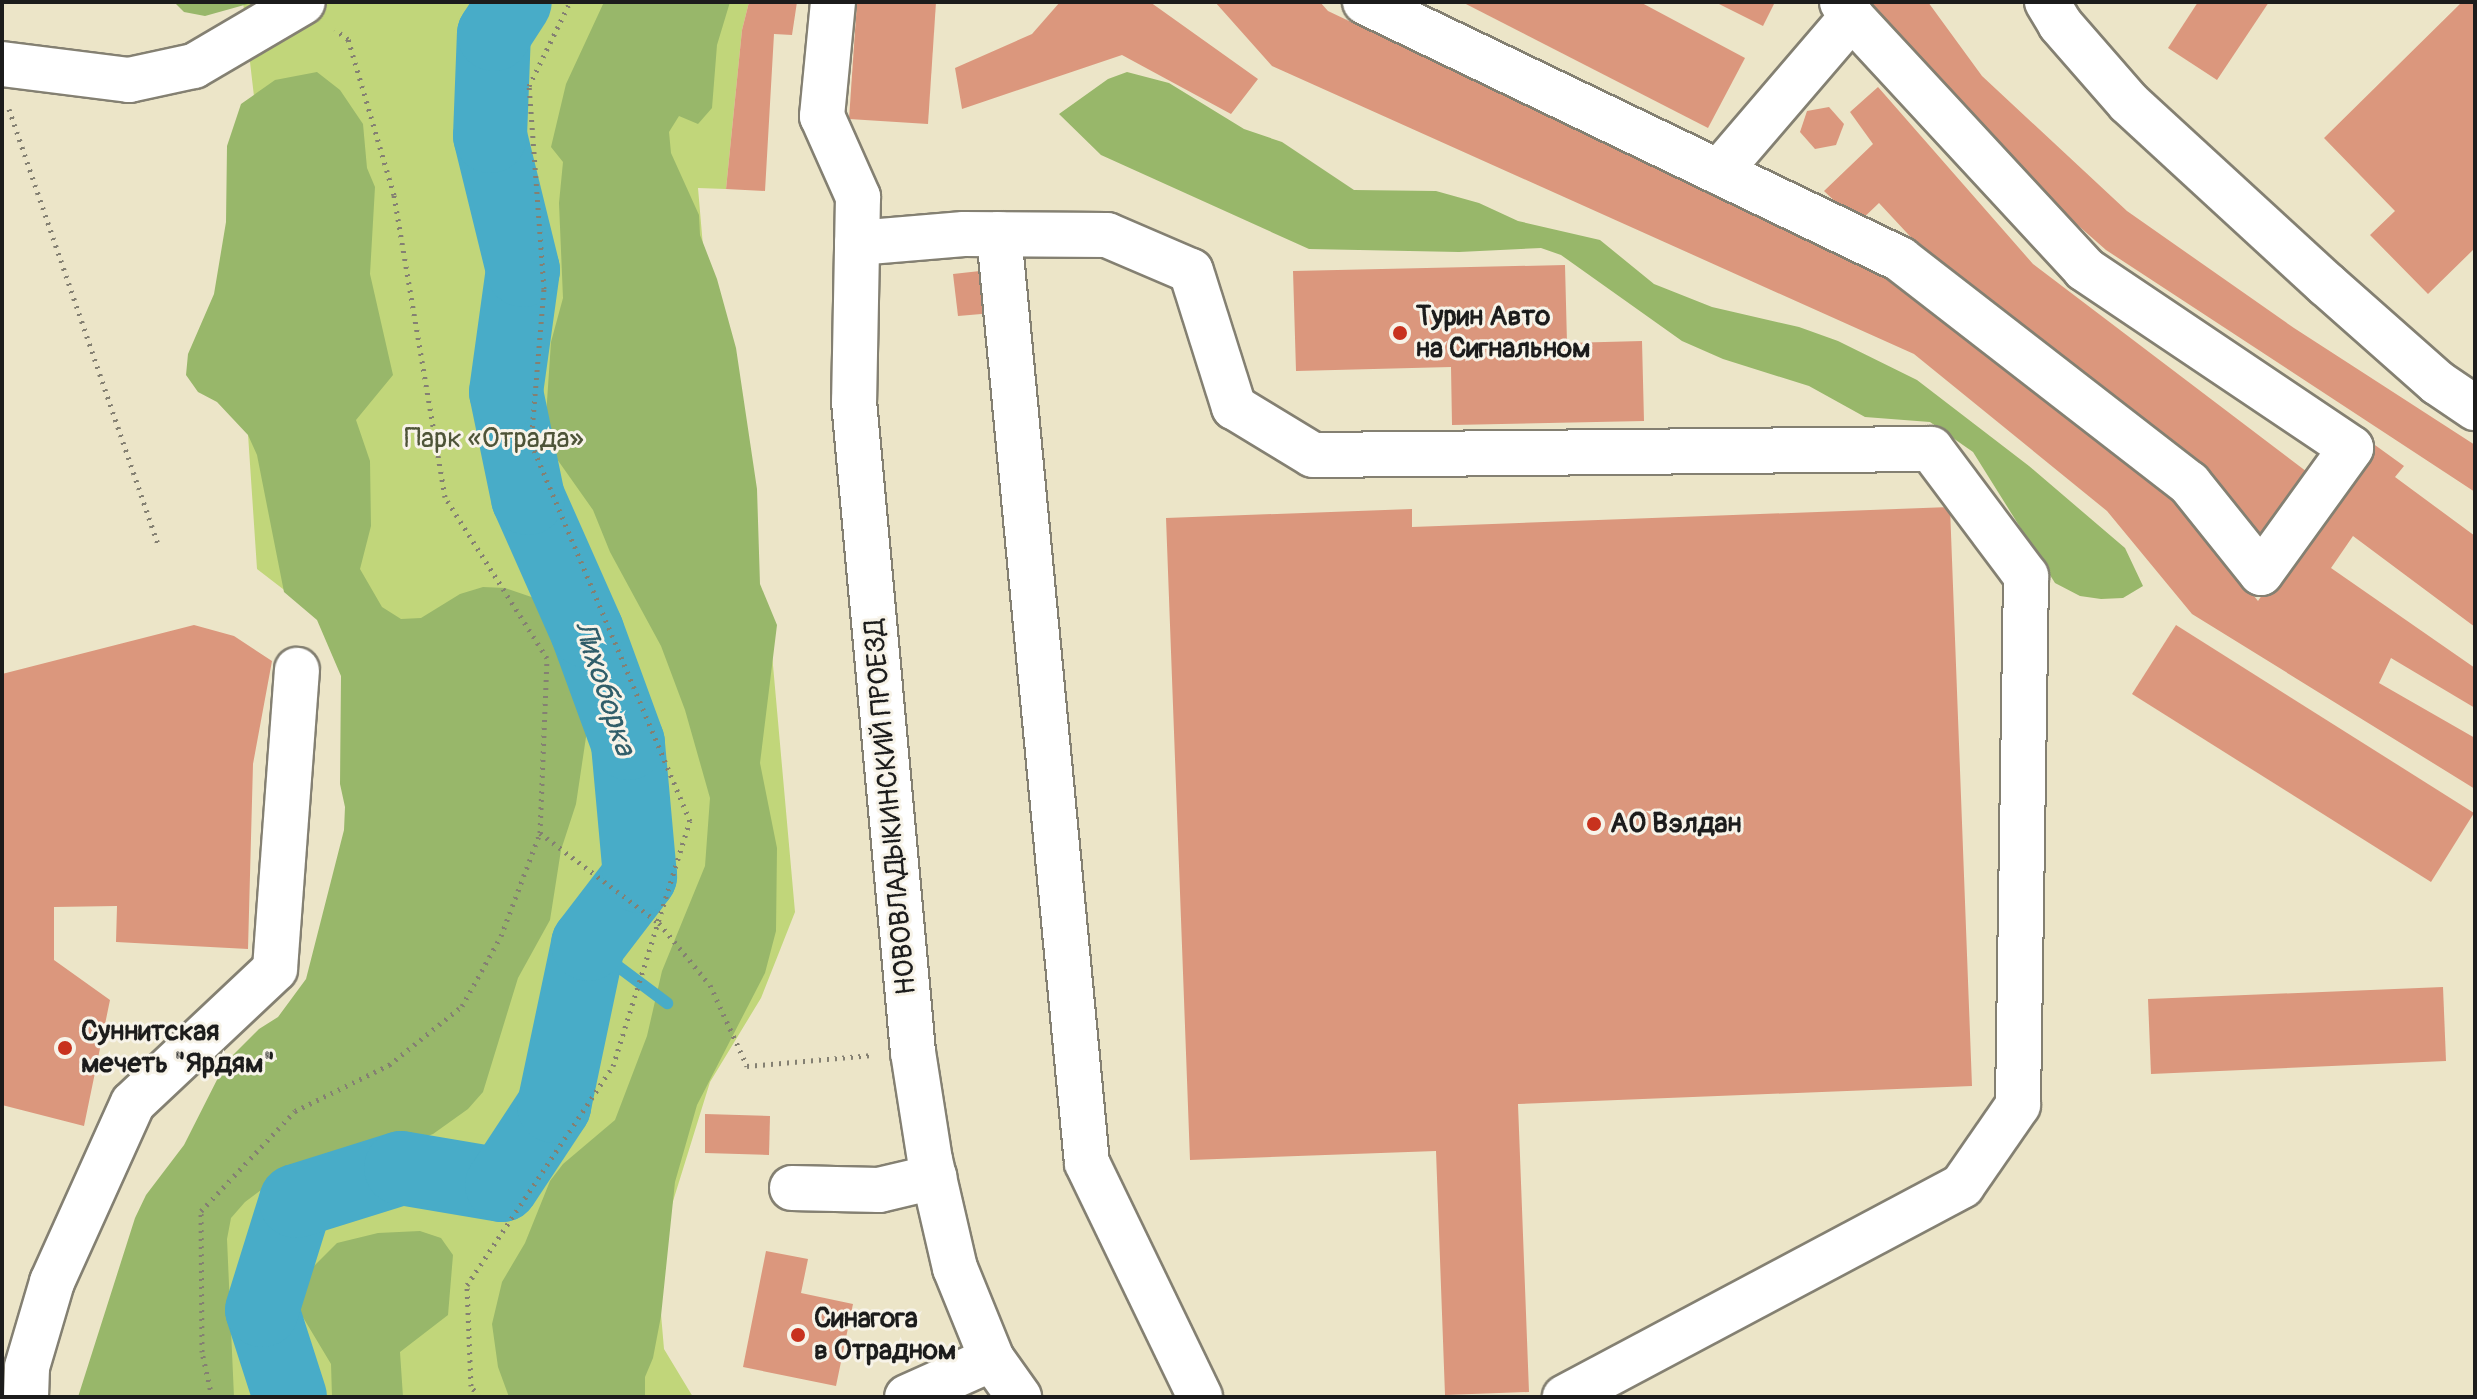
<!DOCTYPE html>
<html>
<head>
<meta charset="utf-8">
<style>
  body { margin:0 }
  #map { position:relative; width:2477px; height:1399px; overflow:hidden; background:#ece5c8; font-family:Pangolin,sans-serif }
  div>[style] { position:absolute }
  .green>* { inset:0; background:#c1d67a }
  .forest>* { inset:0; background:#98b76a }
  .stream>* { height:12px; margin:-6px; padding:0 6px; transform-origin:6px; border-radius:6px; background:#48acc8 }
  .river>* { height:74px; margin:-37px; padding:0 37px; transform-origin:37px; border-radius:37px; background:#48acc8 }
  .building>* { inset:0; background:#db977d }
  .path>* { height:5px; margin-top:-2.5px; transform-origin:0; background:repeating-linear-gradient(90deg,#848072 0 2px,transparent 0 8px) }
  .roads { filter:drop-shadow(2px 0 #848072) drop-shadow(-2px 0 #848072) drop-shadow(0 2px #848072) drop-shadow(0 -2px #848072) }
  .minor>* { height:44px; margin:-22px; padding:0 22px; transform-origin:22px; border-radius:22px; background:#fff }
  .dots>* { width:22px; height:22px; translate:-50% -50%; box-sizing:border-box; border:4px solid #f7f3e8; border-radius:50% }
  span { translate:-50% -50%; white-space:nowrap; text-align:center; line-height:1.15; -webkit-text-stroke:6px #f7f3e8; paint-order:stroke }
  .poi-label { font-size:28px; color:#1c1c1c; font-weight:700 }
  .left { translate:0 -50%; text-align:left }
  .park-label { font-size:28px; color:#4e5438 }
  .street-label { font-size:28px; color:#1c1c1c }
  .water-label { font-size:30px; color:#305d69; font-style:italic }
  .frame { position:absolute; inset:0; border:4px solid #1c1c1c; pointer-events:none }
</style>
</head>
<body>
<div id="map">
  <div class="green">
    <div style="clip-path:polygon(243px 2px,749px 2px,742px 30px,726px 189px,698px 188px,707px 293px,772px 654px,795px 912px,761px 998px,710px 1082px,656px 1256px,664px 1349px,693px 1397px,176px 1397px,165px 1246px,299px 1060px,388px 670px,257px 569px,238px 284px,255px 105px)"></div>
  </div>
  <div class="forest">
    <div style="clip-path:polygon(174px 2px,255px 2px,205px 16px,184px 12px)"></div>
    <div style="clip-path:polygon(604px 2px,730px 2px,717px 45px,712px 108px,698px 124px,679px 116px,669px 132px,671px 153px,699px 215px,700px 235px,717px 279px,736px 348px,757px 489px,760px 584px,777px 625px,760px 763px,777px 848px,776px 931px,765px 973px,697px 1105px,675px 1182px,661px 1316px,653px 1358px,645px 1377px,645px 1397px,509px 1397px,498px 1367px,492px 1324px,502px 1282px,525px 1243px,550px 1181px,563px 1164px,615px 1120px,647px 1036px,662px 971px,705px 866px,710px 798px,685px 710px,661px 646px,610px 552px,593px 510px,552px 452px,545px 431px,551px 342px,563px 298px,559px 203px,563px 162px,551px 147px,566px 84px)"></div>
    <div style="clip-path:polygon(317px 72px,340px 90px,363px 124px,367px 168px,375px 187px,370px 274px,393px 375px,356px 420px,370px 461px,371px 526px,360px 569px,382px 607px,401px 619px,421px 618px,460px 594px,483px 587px,505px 588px,546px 602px,582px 637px,592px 654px,592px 697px,576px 804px,561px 850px,550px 920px,518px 978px,483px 1092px,468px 1109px,433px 1134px,395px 1148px,336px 1153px,296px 1164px,245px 1202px,231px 1218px,227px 1239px,234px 1397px,78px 1397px,135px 1218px,146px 1195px,184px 1145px,226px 1062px,259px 1029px,278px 1017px,306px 979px,344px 830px,345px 807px,340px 784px,341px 676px,317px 620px,284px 592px,257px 455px,248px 435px,217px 402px,198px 392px,186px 375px,188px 354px,214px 294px,226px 222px,227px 146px,241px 104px,275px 80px)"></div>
    <div style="clip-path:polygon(1127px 72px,1169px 83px,1244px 129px,1282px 142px,1354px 190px,1436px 191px,1479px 203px,1518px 221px,1600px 240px,1654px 284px,1712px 307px,1799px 327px,1838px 341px,1917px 380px,2029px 466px,2125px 548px,2143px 586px,2123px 598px,2101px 599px,2080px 596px,2055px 583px,1973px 452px,1930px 422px,1865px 417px,1809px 386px,1723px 359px,1682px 341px,1561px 255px,1541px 248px,1459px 252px,1309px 249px,1101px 155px,1059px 114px,1108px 79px)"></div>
    <div style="clip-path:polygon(420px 1231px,441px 1238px,453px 1255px,448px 1315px,400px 1352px,403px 1397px,332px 1397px,331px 1364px,298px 1309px,302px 1286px,312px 1268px,337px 1243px,378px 1233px)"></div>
  </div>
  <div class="stream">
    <div style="left:588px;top:944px;width:99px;rotate:36.8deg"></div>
  </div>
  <div class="river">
    <div style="left:290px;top:1397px;width:91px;rotate:-107.8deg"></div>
    <div style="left:262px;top:1310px;width:114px;rotate:-72.7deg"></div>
    <div style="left:296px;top:1201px;width:110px;rotate:-17.4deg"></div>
    <div style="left:401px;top:1168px;width:102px;rotate:9.6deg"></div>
    <div style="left:502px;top:1185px;width:95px;rotate:-56.6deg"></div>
    <div style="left:554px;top:1106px;width:166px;rotate:-78.1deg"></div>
    <div style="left:588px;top:944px;width:86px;rotate:-52.6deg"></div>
    <div style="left:640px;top:876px;width:134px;rotate:-95.2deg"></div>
    <div style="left:628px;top:743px;width:119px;rotate:-110.1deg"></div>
    <div style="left:587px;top:631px;width:145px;rotate:-113.9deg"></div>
    <div style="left:528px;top:498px;width:108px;rotate:-101.7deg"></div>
    <div style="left:506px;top:392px;width:123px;rotate:-82.1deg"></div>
    <div style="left:523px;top:270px;width:138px;rotate:-103.8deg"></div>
    <div style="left:490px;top:136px;width:102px;rotate:-87.8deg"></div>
    <div style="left:494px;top:34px;width:38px;rotate:-57deg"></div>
  </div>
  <div class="building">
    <div style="clip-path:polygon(749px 2px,797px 2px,792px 35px,774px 34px,765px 191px,726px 189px,742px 30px)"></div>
    <div style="clip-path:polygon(857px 2px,936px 2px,928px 124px,849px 119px)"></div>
    <div style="clip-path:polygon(1060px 2px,1150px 2px,1258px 79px,1231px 114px,1122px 55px,962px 109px,955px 68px,1032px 34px)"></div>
    <div style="clip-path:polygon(1215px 2px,1320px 2px,1328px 11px,1938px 301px,2142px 457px,2258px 601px,2368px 440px,2404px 466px,2395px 477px,2475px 536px,2475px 627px,2353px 536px,2331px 568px,2475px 668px,2475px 708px,2391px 658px,2379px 683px,2475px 738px,2475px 789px,2192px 614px,2107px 511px,1914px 354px,1272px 66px)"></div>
    <div style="clip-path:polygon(1462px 2px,1640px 2px,1745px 58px,1708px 128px)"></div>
    <div style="clip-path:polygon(1715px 2px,1775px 2px,1763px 26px)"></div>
    <div style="clip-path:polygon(1871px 2px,1928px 2px,1982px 76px,2127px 211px,2294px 328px,2475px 445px,2475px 492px,2106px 250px,2014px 169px,1924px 72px)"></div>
    <div style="clip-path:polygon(2198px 2px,2269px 2px,2217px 80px,2168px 48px)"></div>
    <div style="clip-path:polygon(2462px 2px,2475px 2px,2475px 248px,2428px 294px,2370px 235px,2395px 211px,2324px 138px)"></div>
    <div style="clip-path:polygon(1878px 87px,2033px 264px,2319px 481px,2267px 547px,1976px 307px,1879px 203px,1858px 223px,1824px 191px,1873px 144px,1850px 112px)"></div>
    <div style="clip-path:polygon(1829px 107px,1844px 124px,1836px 145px,1815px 149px,1800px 132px,1807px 111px)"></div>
    <div style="clip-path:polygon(1565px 265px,1567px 343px,1642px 341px,1644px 421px,1452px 425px,1451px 367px,1296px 371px,1293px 271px)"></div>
    <div style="clip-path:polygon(989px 270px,993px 313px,958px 316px,953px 274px)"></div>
    <div style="clip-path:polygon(1950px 507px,1972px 1086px,1518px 1104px,1529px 1392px,1445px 1395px,1436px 1151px,1190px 1160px,1166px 518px,1412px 509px,1412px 527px)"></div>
    <div style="clip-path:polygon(194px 625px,234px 636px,272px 661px,253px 764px,248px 949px,116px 942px,117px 906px,54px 907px,54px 960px,110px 1000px,84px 1126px,2px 1105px,2px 674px)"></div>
    <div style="clip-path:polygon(2176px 625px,2474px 813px,2431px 882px,2132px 694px)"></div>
    <div style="clip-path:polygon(2443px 987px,2446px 1061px,2151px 1074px,2148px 999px)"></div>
    <div style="clip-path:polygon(705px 1114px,770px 1116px,769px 1155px,705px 1153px)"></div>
    <div style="clip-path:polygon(766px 1251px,808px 1259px,801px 1293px,853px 1304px,836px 1386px,743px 1367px)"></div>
  </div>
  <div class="path">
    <div style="left:9px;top:109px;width:462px;rotate:71.1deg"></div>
    <div style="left:540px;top:833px;width:149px;rotate:37.1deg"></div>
    <div style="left:659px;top:923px;width:80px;rotate:50.6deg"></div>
    <div style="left:710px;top:985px;width:89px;rotate:65.4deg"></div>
    <div style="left:747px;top:1066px;width:126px;rotate:-5deg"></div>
    <div style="left:212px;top:1397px;width:46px;rotate:-102.5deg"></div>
    <div style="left:202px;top:1352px;width:141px;rotate:-90.4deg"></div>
    <div style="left:201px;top:1211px;width:137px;rotate:-46.8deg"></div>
    <div style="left:295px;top:1111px;width:105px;rotate:-26.1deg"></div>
    <div style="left:389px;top:1065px;width:94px;rotate:-38.9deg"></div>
    <div style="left:462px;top:1006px;width:80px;rotate:-60.9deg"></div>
    <div style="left:501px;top:936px;width:110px;rotate:-69.3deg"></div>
    <div style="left:540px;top:833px;width:175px;rotate:-87.7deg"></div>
    <div style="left:547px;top:658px;width:191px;rotate:-122.4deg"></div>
    <div style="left:445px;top:497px;width:306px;rotate:-99.6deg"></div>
    <div style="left:394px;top:195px;width:163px;rotate:-106.4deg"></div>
    <div style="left:348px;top:39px;width:16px;rotate:-145deg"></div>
    <div style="left:479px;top:1397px;width:14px;rotate:-126deg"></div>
    <div style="left:471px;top:1386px;width:101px;rotate:-92.3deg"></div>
    <div style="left:467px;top:1285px;width:263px;rotate:-56.3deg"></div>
    <div style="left:613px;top:1066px;width:257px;rotate:-72.6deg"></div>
    <div style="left:690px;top:821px;width:410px;rotate:-112.8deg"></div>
    <div style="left:531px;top:443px;width:155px;rotate:-85.2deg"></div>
    <div style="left:544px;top:289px;width:204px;rotate:-94.2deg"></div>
    <div style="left:529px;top:86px;width:93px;rotate:-64deg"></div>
  </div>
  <div class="roads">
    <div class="minor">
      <div style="left:833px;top:2px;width:115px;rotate:95.5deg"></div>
      <div style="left:822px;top:116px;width:89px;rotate:66deg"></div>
      <div style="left:858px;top:197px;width:204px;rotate:91.1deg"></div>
      <div style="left:854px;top:401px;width:654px;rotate:84.82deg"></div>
      <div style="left:913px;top:1052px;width:109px;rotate:81.1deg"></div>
      <div style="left:930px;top:1160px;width:111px;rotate:77deg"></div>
      <div style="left:955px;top:1268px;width:98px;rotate:67.9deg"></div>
      <div style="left:992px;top:1359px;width:47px;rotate:54.6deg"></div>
      <div style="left:1365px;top:2px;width:594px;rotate:25.66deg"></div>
      <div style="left:1900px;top:259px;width:366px;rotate:37.8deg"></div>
      <div style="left:2189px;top:483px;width:115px;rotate:51.3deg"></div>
      <div style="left:2261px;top:573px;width:154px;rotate:-54.2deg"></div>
      <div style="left:2351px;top:448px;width:321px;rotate:-146.1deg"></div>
      <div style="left:2085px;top:269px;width:343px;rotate:-132.8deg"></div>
      <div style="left:1852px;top:17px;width:18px;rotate:-124deg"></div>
      <div style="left:2047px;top:2px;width:26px;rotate:59deg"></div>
      <div style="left:2060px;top:24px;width:105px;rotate:48.9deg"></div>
      <div style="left:2129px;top:103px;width:268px;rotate:42.6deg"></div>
      <div style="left:2326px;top:284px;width:149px;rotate:41.5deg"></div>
      <div style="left:2438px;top:383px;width:45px;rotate:34deg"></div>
      <div style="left:2px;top:64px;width:128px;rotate:7.2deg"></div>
      <div style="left:129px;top:80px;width:66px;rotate:-12.2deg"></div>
      <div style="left:194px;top:66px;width:126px;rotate:-30.4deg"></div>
      <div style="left:1719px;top:172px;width:204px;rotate:-49.4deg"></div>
      <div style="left:999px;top:234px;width:933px;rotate:84.59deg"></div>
      <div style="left:1087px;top:1163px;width:260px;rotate:64.2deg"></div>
      <div style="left:857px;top:243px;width:107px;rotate:-4.8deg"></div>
      <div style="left:964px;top:234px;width:143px;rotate:0.4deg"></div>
      <div style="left:1107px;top:235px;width:91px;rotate:23.2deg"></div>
      <div style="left:1191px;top:271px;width:143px;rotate:72.5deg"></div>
      <div style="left:1234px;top:407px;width:92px;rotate:31.3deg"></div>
      <div style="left:1313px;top:455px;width:618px;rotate:-0.56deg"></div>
      <div style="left:1931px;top:449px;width:159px;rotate:53.2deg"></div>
      <div style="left:2026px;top:576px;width:529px;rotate:90.87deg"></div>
      <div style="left:2018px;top:1105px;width:98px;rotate:124.7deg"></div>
      <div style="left:1962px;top:1186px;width:450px;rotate:152deg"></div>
      <div style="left:792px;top:1188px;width:87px;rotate:1.3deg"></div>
      <div style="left:879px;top:1190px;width:57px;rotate:-13.3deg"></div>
      <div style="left:26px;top:1397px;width:30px;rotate:-88deg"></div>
      <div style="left:27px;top:1367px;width:89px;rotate:-73.6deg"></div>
      <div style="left:52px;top:1282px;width:196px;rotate:-65.7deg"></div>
      <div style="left:133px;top:1103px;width:195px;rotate:-43.3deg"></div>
      <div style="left:275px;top:969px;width:300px;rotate:-85.8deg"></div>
      <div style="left:907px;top:1397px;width:93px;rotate:-24.1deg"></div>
    </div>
  </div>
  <div class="dots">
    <div style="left:1400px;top:333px;background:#c8321e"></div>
    <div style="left:1594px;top:824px;background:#c8321e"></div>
    <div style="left:65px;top:1048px;background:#c8321e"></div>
    <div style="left:798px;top:1335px;background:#c8321e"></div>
  </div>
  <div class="poi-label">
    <span class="left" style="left:1416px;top:333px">Турин Авто<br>на Сигнальном</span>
    <span class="left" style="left:1610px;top:824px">АО Вэлдан</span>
    <span class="left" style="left:81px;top:1048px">Суннитская<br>мечеть "Ярдям"</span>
    <span class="left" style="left:814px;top:1335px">Синагога<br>в Отрадном</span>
  </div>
  <div class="park-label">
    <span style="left:494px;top:439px">Парк «Отрада»</span>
  </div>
  <div class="street-label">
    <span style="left:891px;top:807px;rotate:-95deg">НОВОВЛАДЫКИНСКИЙ ПРОЕЗД</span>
  </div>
  <div class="water-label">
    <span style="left:604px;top:688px;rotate:72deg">Лихоборка</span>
  </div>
  <div class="frame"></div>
</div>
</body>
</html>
